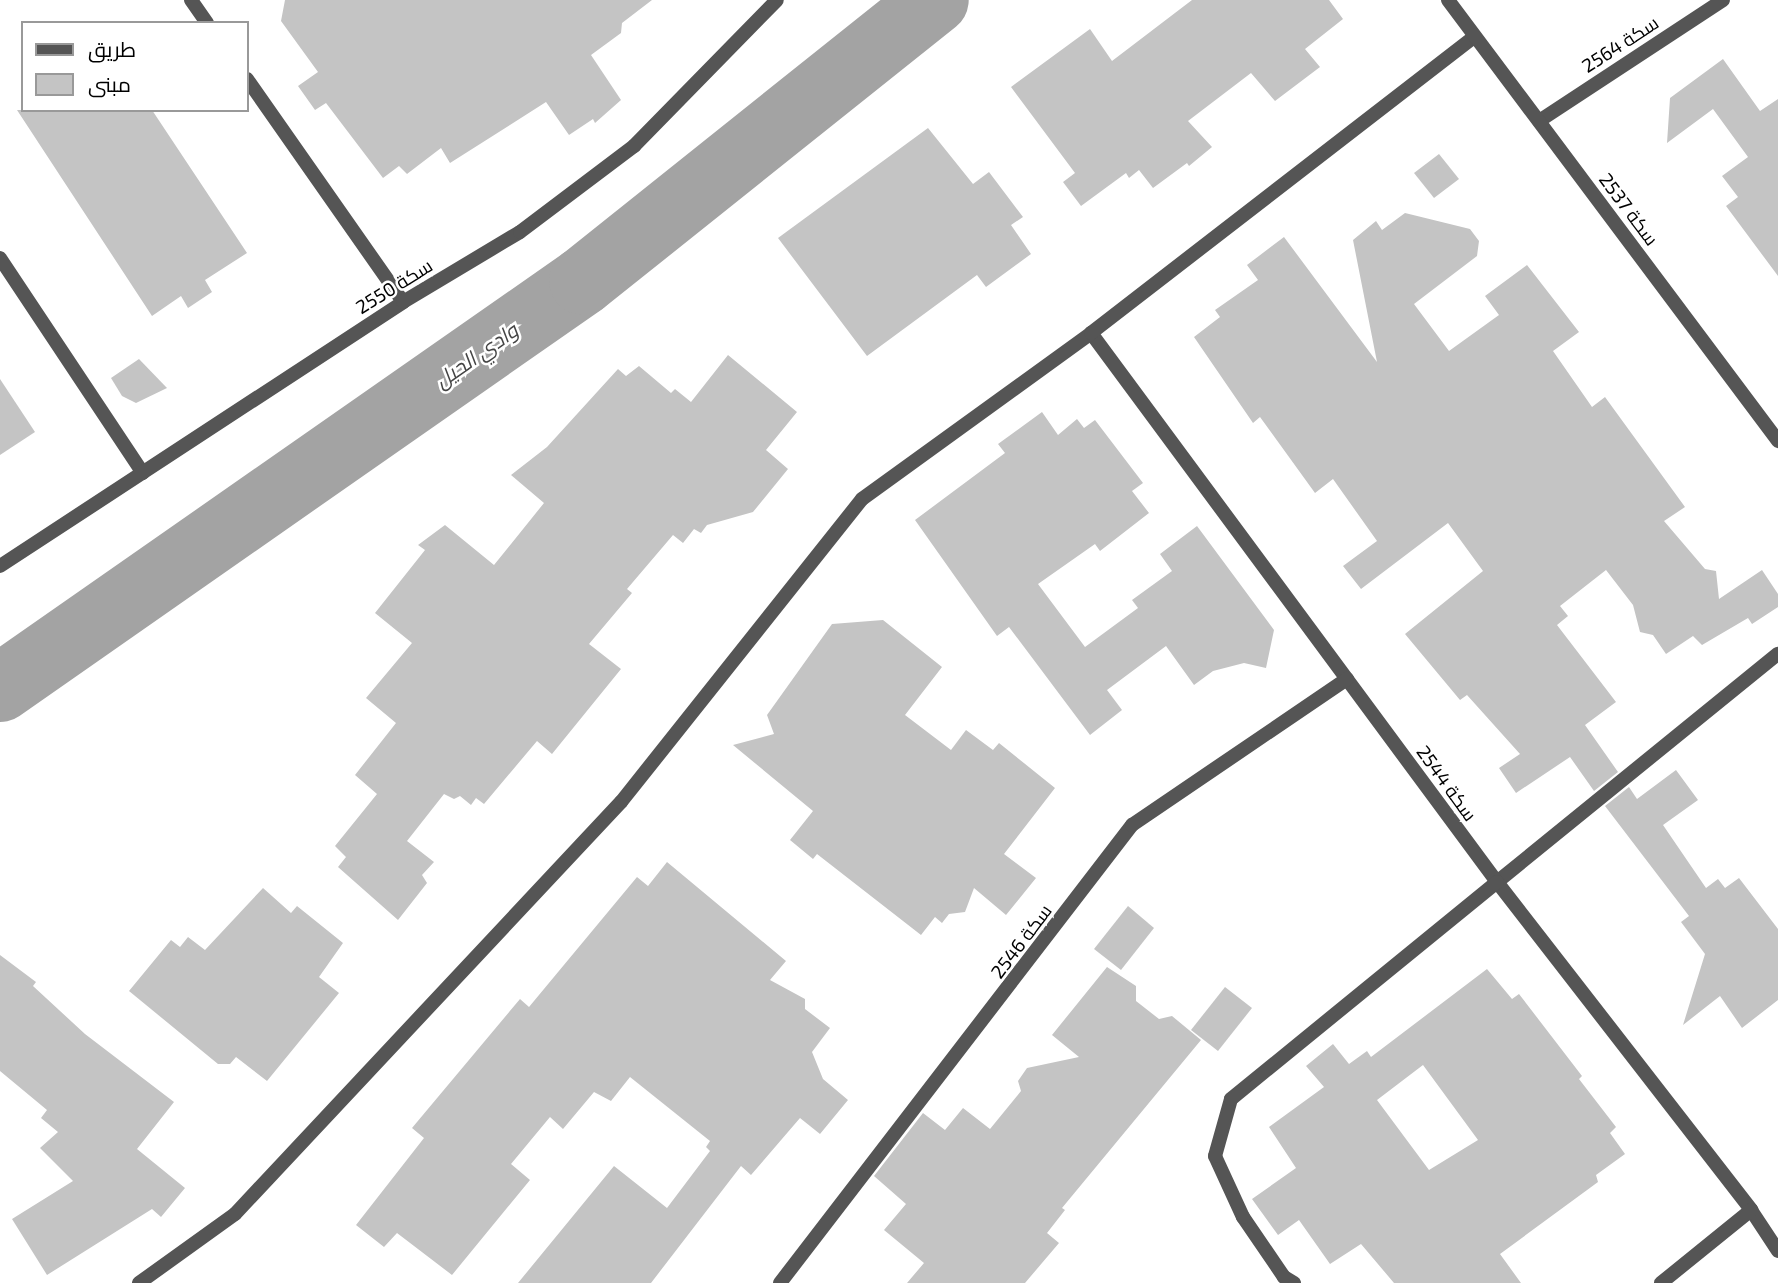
<!DOCTYPE html>
<html>
<head>
<meta charset="utf-8">
<style>
  body { margin:0 }
  #map { position:relative; width:1778px; height:1283px; overflow:hidden; background:#fff; font-family:"Exo 2",Cairo,sans-serif }
  div>[style] { position:absolute }
  .river>* { height:68px; margin:-34px; padding:0 34px; transform-origin:34px; border-radius:34px; background:#a3a3a3 }
  .building>* { inset:0; background:#c4c4c4 }
  .service>* { height:14px; margin:-7px; padding:0 7px; transform-origin:7px; border-radius:7px; background:#555 }
  .minor>* { height:14px; margin:-7px; padding:0 7px; transform-origin:7px; border-radius:7px; background:#555 }
  .tertiary>* { height:14px; margin:-7px; padding:0 7px; transform-origin:7px; border-radius:7px; background:#555 }
  span { translate:-50% -50%; white-space:nowrap; text-align:center; line-height:1.15; -webkit-text-stroke:5px #fff; paint-order:stroke }
  .street-label { font-size:19px; color:#000 }
  .water-label { font-size:21px; color:#444; font-style:italic }
  .legend { position:absolute; left:21px; top:21px; width:228px; height:91px; box-sizing:border-box; background:#fff; border:2px solid #999; margin:0; padding:9px 12px; list-style:none; font-size:21px; color:#000 }
  .legend li { display:flex; align-items:center; gap:14px; height:35px }
  .legend b { width:35px; border:2px solid #999 }
</style>
</head>
<body>
<div id="map">
  <div class="river">
    <div style="left:0;top:688px;width:711px;rotate:-34.92deg"></div>
    <div style="left:583px;top:281px;width:450px;rotate:-38.6deg"></div>
  </div>
  <div class="building">
    <div style="clip-path:polygon(285px 0,652px 0,622px 23px,621px 33px,591px 55px,621px 100px,595px 123px,593px 119px,569px 135px,546px 102px,450px 163px,441px 148px,407px 174px,399px 166px,383px 178px,326px 103px,315px 110px,298px 86px,318px 72px,281px 21px)"></div>
    <div style="clip-path:polygon(1192px 0,1329px 0,1343px 19px,1305px 49px,1320px 67px,1275px 101px,1251px 73px,1188px 121px,1212px 147px,1189px 166px,1187px 163px,1153px 188px,1139px 170px,1129px 178px,1126px 173px,1081px 206px,1063px 182px,1075px 173px,1011px 87px,1090px 29px,1112px 61px)"></div>
    <div style="clip-path:polygon(1723px 59px,1760px 111px,1778px 99px,1778px 276px,1726px 206px,1738px 197px,1722px 176px,1748px 157px,1713px 109px,1667px 143px,1670px 98px)"></div>
    <div style="clip-path:polygon(17px 110px,152px 110px,247px 253px,205px 280px,212px 292px,188px 308px,181px 296px,152px 316px)"></div>
    <div style="clip-path:polygon(928px 128px,973px 184px,989px 172px,1023px 217px,1011px 225px,1031px 254px,986px 287px,977px 275px,867px 356px,778px 238px)"></div>
    <div style="clip-path:polygon(1439px 154px,1459px 179px,1434px 198px,1414px 173px)"></div>
    <div style="clip-path:polygon(1405px 213px,1470px 229px,1479px 241px,1477px 256px,1414px 304px,1449px 351px,1499px 315px,1485px 296px,1527px 265px,1579px 332px,1553px 351px,1592px 407px,1605px 397px,1685px 507px,1664px 521px,1705px 569px,1716px 571px,1719px 599px,1762px 570px,1778px 594px,1778px 607px,1752px 624px,1748px 618px,1702px 645px,1693px 636px,1666px 654px,1653px 635px,1640px 632px,1633px 605px,1606px 570px,1560px 606px,1568px 616px,1557px 625px,1616px 702px,1585px 725px,1618px 772px,1594px 791px,1570px 757px,1516px 793px,1499px 768px,1520px 754px,1467px 695px,1460px 700px,1405px 634px,1483px 571px,1448px 523px,1361px 589px,1343px 566px,1377px 541px,1333px 479px,1315px 493px,1260px 417px,1253px 423px,1194px 337px,1220px 317px,1215px 310px,1258px 280px,1247px 265px,1284px 237px,1377px 362px,1353px 240px,1376px 221px,1382px 230px)"></div>
    <div style="clip-path:polygon(728px 355px,797px 412px,766px 450px,788px 469px,753px 512px,707px 525px,701px 533px,694px 529px,683px 543px,673px 535px,627px 589px,632px 593px,589px 644px,621px 669px,552px 754px,537px 741px,484px 804px,476px 798px,471px 805px,460px 796px,454px 799px,444px 794px,407px 841px,434px 862px,422px 875px,427px 883px,398px 920px,338px 867px,346px 857px,335px 846px,377px 794px,355px 775px,396px 723px,366px 698px,412px 643px,375px 613px,425px 550px,418px 545px,445px 525px,494px 565px,544px 503px,511px 475px,547px 447px,618px 369px,626px 376px,639px 366px,671px 393px,675px 389px,691px 402px)"></div>
    <div style="clip-path:polygon(139px 359px,167px 388px,136px 403px,122px 396px,111px 378px)"></div>
    <div style="clip-path:polygon(0 379px,35px 432px,0 455px)"></div>
    <div style="clip-path:polygon(1042px 412px,1058px 435px,1077px 419px,1084px 428px,1095px 420px,1143px 483px,1132px 491px,1149px 513px,1100px 551px,1095px 544px,1038px 584px,1085px 647px,1138px 608px,1132px 600px,1172px 571px,1160px 554px,1197px 526px,1274px 630px,1266px 668px,1244px 663px,1213px 671px,1194px 685px,1166px 646px,1107px 690px,1122px 710px,1090px 735px,1009px 627px,997px 636px,915px 520px,1005px 453px,998px 444px)"></div>
    <div style="clip-path:polygon(883px 620px,942px 667px,905px 715px,951px 750px,966px 730px,993px 750px,999px 743px,1055px 788px,1004px 854px,1036px 878px,1006px 915px,974px 888px,965px 912px,949px 914px,942px 923px,935px 917px,921px 935px,817px 854px,813px 859px,790px 840px,813px 811px,733px 745px,774px 734px,767px 715px,832px 624px)"></div>
    <div style="clip-path:polygon(1676px 770px,1698px 800px,1663px 825px,1706px 888px,1718px 879px,1725px 888px,1739px 878px,1778px 929px,1778px 1000px,1742px 1028px,1720px 996px,1683px 1025px,1705px 954px,1681px 922px,1689px 916px,1605px 806px,1629px 787px,1637px 799px)"></div>
    <div style="clip-path:polygon(667px 862px,786px 961px,770px 980px,805px 999px,805px 1009px,830px 1028px,812px 1052px,823px 1079px,848px 1100px,820px 1134px,800px 1118px,751px 1175px,741px 1166px,651px 1283px,518px 1283px,614px 1166px,667px 1208px,710px 1151px,706px 1147px,710px 1141px,630px 1077px,611px 1101px,594px 1092px,563px 1129px,550px 1117px,511px 1164px,530px 1180px,452px 1275px,397px 1233px,384px 1247px,356px 1225px,424px 1138px,412px 1128px,520px 999px,529px 1007px,637px 877px,648px 886px)"></div>
    <div style="clip-path:polygon(263px 888px,291px 913px,297px 906px,343px 943px,319px 977px,339px 993px,267px 1081px,236px 1057px,230px 1064px,218px 1064px,129px 991px,171px 940px,180px 947px,188px 937px,205px 950px)"></div>
    <div style="clip-path:polygon(1128px 906px,1154px 928px,1121px 970px,1094px 949px)"></div>
    <div style="clip-path:polygon(0 955px,36px 982px,33px 986px,85px 1034px,174px 1102px,137px 1149px,185px 1188px,161px 1217px,152px 1209px,47px 1275px,12px 1219px,73px 1181px,40px 1148px,58px 1132px,41px 1118px,47px 1110px,0 1071px)"></div>
    <div style="clip-path:polygon(1107px 967px,1136px 986px,1136px 1001px,1159px 1019px,1172px 1016px,1201px 1040px,1062px 1208px,1065px 1210px,1047px 1233px,1059px 1243px,1025px 1283px,907px 1283px,924px 1263px,884px 1230px,906px 1204px,874px 1176px,923px 1113px,945px 1130px,963px 1108px,990px 1129px,1021px 1091px,1018px 1081px,1027px 1068px,1079px 1057px,1052px 1035px)"></div>
    <div style="clip-path:polygon(evenodd,1487px 969px,1512px 999px,1519px 994px,1582px 1076px,1579px 1079px,1616px 1127px,1610px 1133px,1625px 1154px,1596px 1175px,1598px 1182px,1500px 1254px,1521px 1283px,1394px 1283px,1361px 1244px,1330px 1264px,1299px 1220px,1278px 1235px,1252px 1199px,1296px 1168px,1269px 1127px,1324px 1087px,1306px 1066px,1333px 1044px,1349px 1064px,1367px 1051px,1371px 1057px,1487px 969px,1423px 1065px,1478px 1140px,1429px 1170px,1377px 1100px,1423px 1065px)"></div>
    <div style="clip-path:polygon(1225px 987px,1252px 1008px,1218px 1051px,1191px 1030px)"></div>
  </div>
  <div class="service">
    <div style="left:0;top:258px;width:258px;rotate:56.4deg"></div>
    <div style="left:1497px;top:882px;width:362px;rotate:-39.1deg"></div>
  </div>
  <div class="minor">
    <div style="left:191px;top:0;width:28px;rotate:55deg"></div>
    <div style="left:247px;top:79px;width:272px;rotate:55deg"></div>
    <div style="left:1539px;top:121px;width:220px;rotate:-33.3deg"></div>
    <div style="left:1091px;top:333px;width:683px;rotate:53.52deg"></div>
    <div style="left:1497px;top:882px;width:415px;rotate:52.2deg"></div>
    <div style="left:1751px;top:1210px;width:49px;rotate:56.6deg"></div>
    <div style="left:0;top:566px;width:482px;rotate:-33.2deg"></div>
    <div style="left:403px;top:302px;width:136px;rotate:-30.9deg"></div>
    <div style="left:520px;top:232px;width:143px;rotate:-37deg"></div>
    <div style="left:634px;top:146px;width:204px;rotate:-45.6deg"></div>
    <div style="left:139px;top:1283px;width:118px;rotate:-35.7deg"></div>
    <div style="left:235px;top:1214px;width:565px;rotate:-46.87deg"></div>
    <div style="left:621px;top:802px;width:387px;rotate:-51.5deg"></div>
    <div style="left:862px;top:499px;width:283px;rotate:-35.9deg"></div>
    <div style="left:1091px;top:333px;width:484px;rotate:-37.7deg"></div>
    <div style="left:780px;top:1283px;width:578px;rotate:-52.46deg"></div>
    <div style="left:1132px;top:825px;width:260px;rotate:-34.2deg"></div>
    <div style="left:1294px;top:1283px;width:12px;rotate:-149deg"></div>
    <div style="left:1284px;top:1277px;width:73px;rotate:-124.3deg"></div>
    <div style="left:1243px;top:1217px;width:67px;rotate:-114.7deg"></div>
    <div style="left:1215px;top:1156px;width:59px;rotate:-74.3deg"></div>
    <div style="left:1231px;top:1099px;width:343px;rotate:-39.2deg"></div>
    <div style="left:1661px;top:1283px;width:116px;rotate:-39deg"></div>
  </div>
  <div class="tertiary">
    <div style="left:1448px;top:0;width:551px;rotate:53.19deg"></div>
  </div>
  <div class="street-label">
    <span style="left:1620px;top:44px;rotate:-33deg">سكة 2564</span>
    <span style="left:1629px;top:209px;rotate:53deg">سكة 2537</span>
    <span style="left:394px;top:286px;rotate:-32deg">سكة 2550</span>
    <span style="left:1447px;top:783px;rotate:54deg">سكة 2544</span>
    <span style="left:1021px;top:941px;rotate:-53deg">سكة 2546</span>
  </div>
  <div class="water-label">
    <span style="left:476px;top:355px;rotate:-35deg">وادي الحيل</span>
  </div>
  <ul class="legend">
  <li><b style="height:9px;background:#555"></b>طريق</li>
  <li><b style="height:19px;background:#c4c4c4"></b>مبنى</li>
  </ul>
</div>
</body>
</html>
